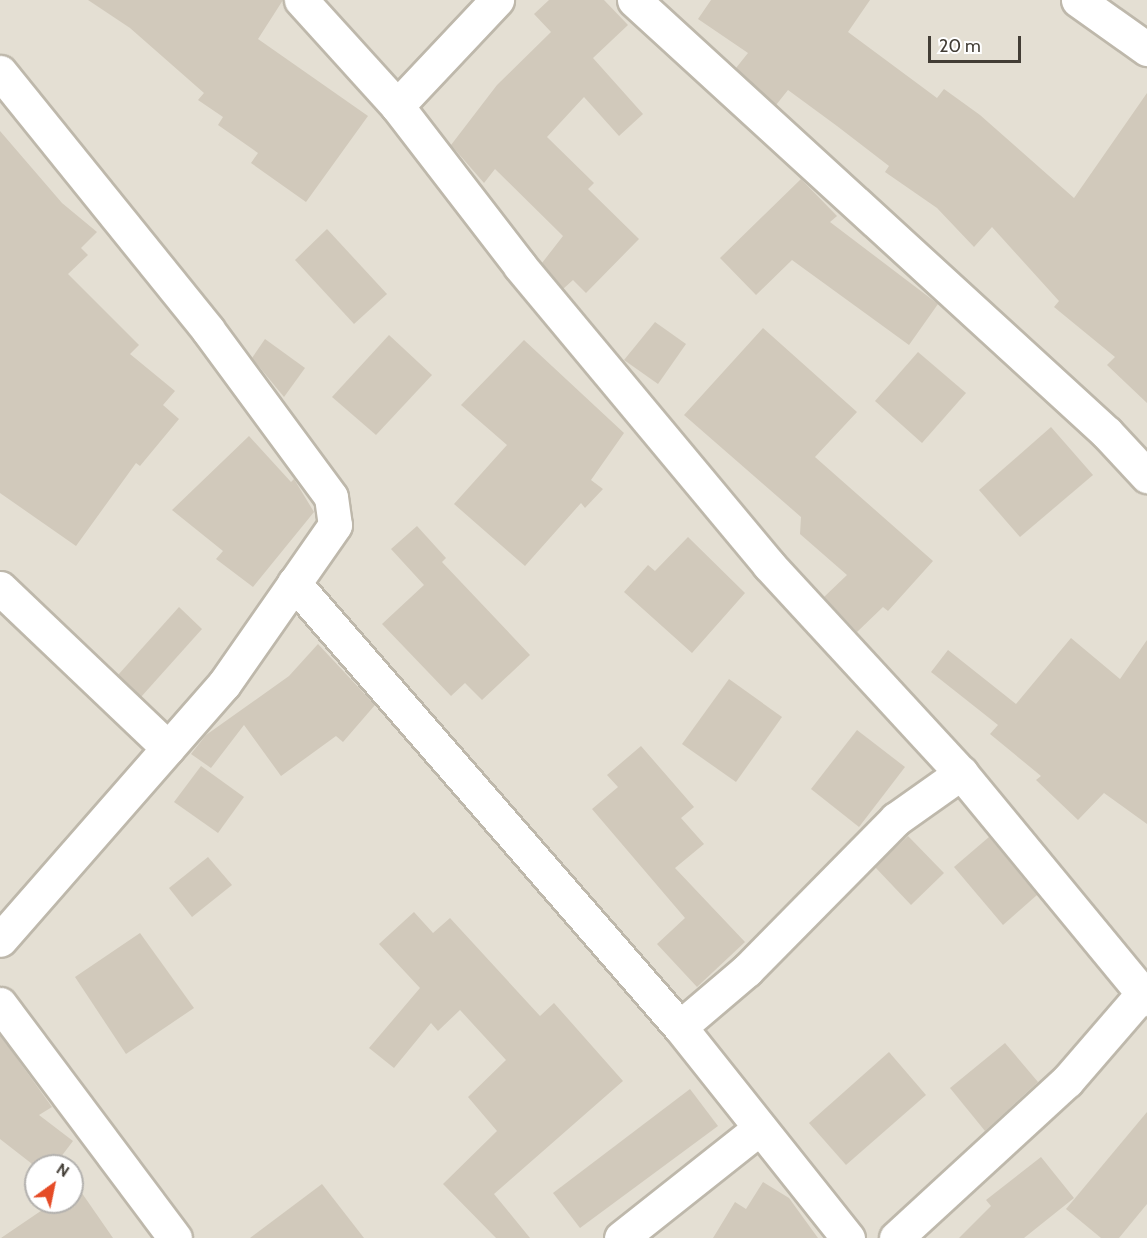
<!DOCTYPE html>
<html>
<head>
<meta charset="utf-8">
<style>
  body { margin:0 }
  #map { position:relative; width:1147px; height:1238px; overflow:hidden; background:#f0ede4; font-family:Cabin,sans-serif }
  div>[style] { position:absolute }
  .residential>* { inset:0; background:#e4dfd3 }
  .building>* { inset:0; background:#d1c9bb }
  .roads { filter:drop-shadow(2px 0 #beb8ab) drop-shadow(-2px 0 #beb8ab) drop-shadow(0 2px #beb8ab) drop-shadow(0 -2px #beb8ab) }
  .street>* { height:33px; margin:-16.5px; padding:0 16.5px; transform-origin:16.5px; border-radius:16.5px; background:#fff }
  span { translate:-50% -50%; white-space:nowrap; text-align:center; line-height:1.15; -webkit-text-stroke:4.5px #fff; paint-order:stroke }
  .north { position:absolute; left:24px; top:1154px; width:60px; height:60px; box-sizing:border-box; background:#fff; border:2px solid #b3b1ae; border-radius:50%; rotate:33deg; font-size:16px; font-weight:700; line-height:24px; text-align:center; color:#423d35 }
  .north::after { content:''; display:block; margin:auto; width:21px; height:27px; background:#e54b26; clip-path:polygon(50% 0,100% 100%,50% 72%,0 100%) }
  .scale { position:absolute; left:928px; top:36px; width:93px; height:27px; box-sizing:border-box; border:3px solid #423d35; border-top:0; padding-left:8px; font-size:18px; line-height:21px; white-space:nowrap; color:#423d35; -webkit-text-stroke:4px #fff; paint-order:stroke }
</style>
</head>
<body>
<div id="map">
  <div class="residential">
    <div style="clip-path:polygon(evenodd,0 0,1147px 0,1147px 1238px,0 1238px,0 0,36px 1166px,72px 1166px,72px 1202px,36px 1202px,36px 1166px)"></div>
  </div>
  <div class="building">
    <div style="clip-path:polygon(88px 0,283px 0,258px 39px,368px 116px,306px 202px,251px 163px,258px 153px,218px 125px,223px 117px,198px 100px,204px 93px,130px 28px)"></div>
    <div style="clip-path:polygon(549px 0,604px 0,628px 25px,593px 58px,643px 114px,619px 136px,584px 97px,547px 137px,594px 183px,588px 189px,639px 239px,586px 293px,573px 280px,563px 289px,542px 263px,563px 236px,495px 169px,484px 183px,451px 145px,497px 85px,551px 32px,534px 14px)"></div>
    <div style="clip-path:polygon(711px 0,870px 0,848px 32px,937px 98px,944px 89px,980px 115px,1074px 198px,1147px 93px,1147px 403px,1107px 365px,1115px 357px,1054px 307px,1059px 301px,992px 227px,974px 247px,937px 208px,885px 172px,889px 166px,837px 126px,788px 90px,776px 105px,736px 68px,748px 53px,698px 19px)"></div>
    <div style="clip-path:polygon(0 131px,62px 203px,97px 232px,81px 248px,88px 255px,68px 274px,139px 345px,130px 354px,175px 391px,163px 405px,179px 419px,140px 466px,136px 463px,76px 546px,0 493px)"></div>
    <div style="clip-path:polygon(801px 179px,837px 216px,830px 222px,938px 304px,909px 345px,792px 260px,756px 295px,720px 258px)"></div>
    <div style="clip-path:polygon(327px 229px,387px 294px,354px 324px,295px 260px)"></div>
    <div style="clip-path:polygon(655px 322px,686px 344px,658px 384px,624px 360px)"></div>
    <div style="clip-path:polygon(763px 328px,857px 412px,815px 457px,933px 561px,888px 611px,883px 607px,857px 632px,824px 597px,847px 575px,800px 534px,801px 517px,684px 415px)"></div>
    <div style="clip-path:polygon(389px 335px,432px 375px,376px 435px,332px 397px)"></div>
    <div style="clip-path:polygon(265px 339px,305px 368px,284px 397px,252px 358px)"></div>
    <div style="clip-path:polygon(524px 340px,624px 433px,591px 480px,603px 489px,585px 508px,581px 503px,525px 566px,454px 504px,507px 445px,461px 405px)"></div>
    <div style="clip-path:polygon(918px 352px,966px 393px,922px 443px,875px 401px)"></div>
    <div style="clip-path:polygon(1051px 427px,1093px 475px,1020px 537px,979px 490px)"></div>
    <div style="clip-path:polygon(249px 436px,291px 482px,294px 479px,314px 512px,253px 587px,216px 559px,223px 551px,172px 510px)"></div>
    <div style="clip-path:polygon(417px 526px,446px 558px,442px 562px,530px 655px,482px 700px,465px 683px,451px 696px,382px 624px,424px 585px,391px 549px)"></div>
    <div style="clip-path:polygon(688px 537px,745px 593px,692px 653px,624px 592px,648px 565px,655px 571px)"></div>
    <div style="clip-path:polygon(179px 607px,202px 629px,141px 697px,118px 675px)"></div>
    <div style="clip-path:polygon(1071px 638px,1120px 679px,1147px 640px,1147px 824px,1104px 793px,1078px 820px,1036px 780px,1041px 776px,990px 734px,998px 725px,931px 672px,948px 650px,1016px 704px)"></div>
    <div style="clip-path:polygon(318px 644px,375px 705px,343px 742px,336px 736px,281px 776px,244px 725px,211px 768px,191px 754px,206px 735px,289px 676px)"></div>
    <div style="clip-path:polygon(729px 679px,782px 717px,736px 782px,682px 744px)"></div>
    <div style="clip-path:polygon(857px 730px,905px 767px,859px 827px,811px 789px)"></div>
    <div style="clip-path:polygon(641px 746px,694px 807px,681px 818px,704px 844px,675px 868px,745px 942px,697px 987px,657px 944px,685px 918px,592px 809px,618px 787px,607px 775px)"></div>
    <div style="clip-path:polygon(201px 766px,244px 797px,218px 833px,174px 802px)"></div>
    <div style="clip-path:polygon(908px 836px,944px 873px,911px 905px,875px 867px)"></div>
    <div style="clip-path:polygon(989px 837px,1037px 895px,1003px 925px,954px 867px)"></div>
    <div style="clip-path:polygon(208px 857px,232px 885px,192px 917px,169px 888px)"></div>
    <div style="clip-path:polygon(414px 912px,433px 933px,450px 918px,540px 1016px,554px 1003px,623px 1081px,494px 1194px,530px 1238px,496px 1238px,443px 1184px,497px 1131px,468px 1097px,506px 1060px,460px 1010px,438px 1031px,431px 1023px,394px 1068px,369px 1048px,420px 988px,379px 944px)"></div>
    <div style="clip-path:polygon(140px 933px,194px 1008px,126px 1054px,75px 977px)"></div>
    <div style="clip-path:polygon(0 1035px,52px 1107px,39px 1115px,73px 1141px,54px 1166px,36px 1167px,0 1139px)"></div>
    <div style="clip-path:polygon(1005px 1043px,1038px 1082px,985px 1131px,950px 1088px)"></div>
    <div style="clip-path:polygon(889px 1052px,926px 1095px,846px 1165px,809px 1123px)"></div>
    <div style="clip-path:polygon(690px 1089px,718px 1126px,580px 1228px,553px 1193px)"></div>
    <div style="clip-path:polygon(1147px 1112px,1147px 1204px,1119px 1238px,1101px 1238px,1066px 1209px)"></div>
    <div style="clip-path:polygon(1041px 1157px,1074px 1198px,1024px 1238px,959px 1238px,991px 1206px,986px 1200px)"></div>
    <div style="clip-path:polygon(763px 1182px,789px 1198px,818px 1238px,713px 1238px,735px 1202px,746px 1209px)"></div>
    <div style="clip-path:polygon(322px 1184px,364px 1238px,250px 1238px)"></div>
    <div style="clip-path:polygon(77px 1186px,113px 1238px,1px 1238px,54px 1202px,72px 1202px)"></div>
  </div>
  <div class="roads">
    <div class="street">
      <div style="left:301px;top:0;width:143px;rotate:47.8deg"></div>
      <div style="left:397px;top:106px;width:202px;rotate:52.4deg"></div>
      <div style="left:520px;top:266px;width:389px;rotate:50.2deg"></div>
      <div style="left:769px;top:565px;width:283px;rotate:47.3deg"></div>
      <div style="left:961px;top:773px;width:293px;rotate:50.5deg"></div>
      <div style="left:634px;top:0;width:641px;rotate:42.47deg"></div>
      <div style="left:1107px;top:433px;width:59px;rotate:47.1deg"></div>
      <div style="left:1078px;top:0;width:85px;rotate:35.4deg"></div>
      <div style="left:0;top:72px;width:331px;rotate:51.1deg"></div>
      <div style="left:208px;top:330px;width:207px;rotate:53.6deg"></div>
      <div style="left:331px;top:497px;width:28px;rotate:82deg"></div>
      <div style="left:335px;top:525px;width:194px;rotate:124.9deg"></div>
      <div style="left:224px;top:684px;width:340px;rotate:131.2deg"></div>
      <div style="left:397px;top:106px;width:146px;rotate:-46.7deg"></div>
      <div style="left:294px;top:583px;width:588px;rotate:49deg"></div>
      <div style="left:680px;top:1027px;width:270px;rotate:51.5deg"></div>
      <div style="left:0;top:588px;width:232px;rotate:43.6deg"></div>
      <div style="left:0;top:1004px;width:292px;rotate:53.2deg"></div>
      <div style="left:680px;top:1027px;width:88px;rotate:-40.4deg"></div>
      <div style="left:747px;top:970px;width:212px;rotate:-45.4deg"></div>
      <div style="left:896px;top:819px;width:80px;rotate:-35.3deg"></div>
      <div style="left:621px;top:1238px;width:177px;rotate:-38.4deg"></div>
      <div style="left:896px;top:1238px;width:232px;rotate:-42.6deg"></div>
      <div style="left:1067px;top:1081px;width:115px;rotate:-49.2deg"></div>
    </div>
  </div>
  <div class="north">N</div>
  <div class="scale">20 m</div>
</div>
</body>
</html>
